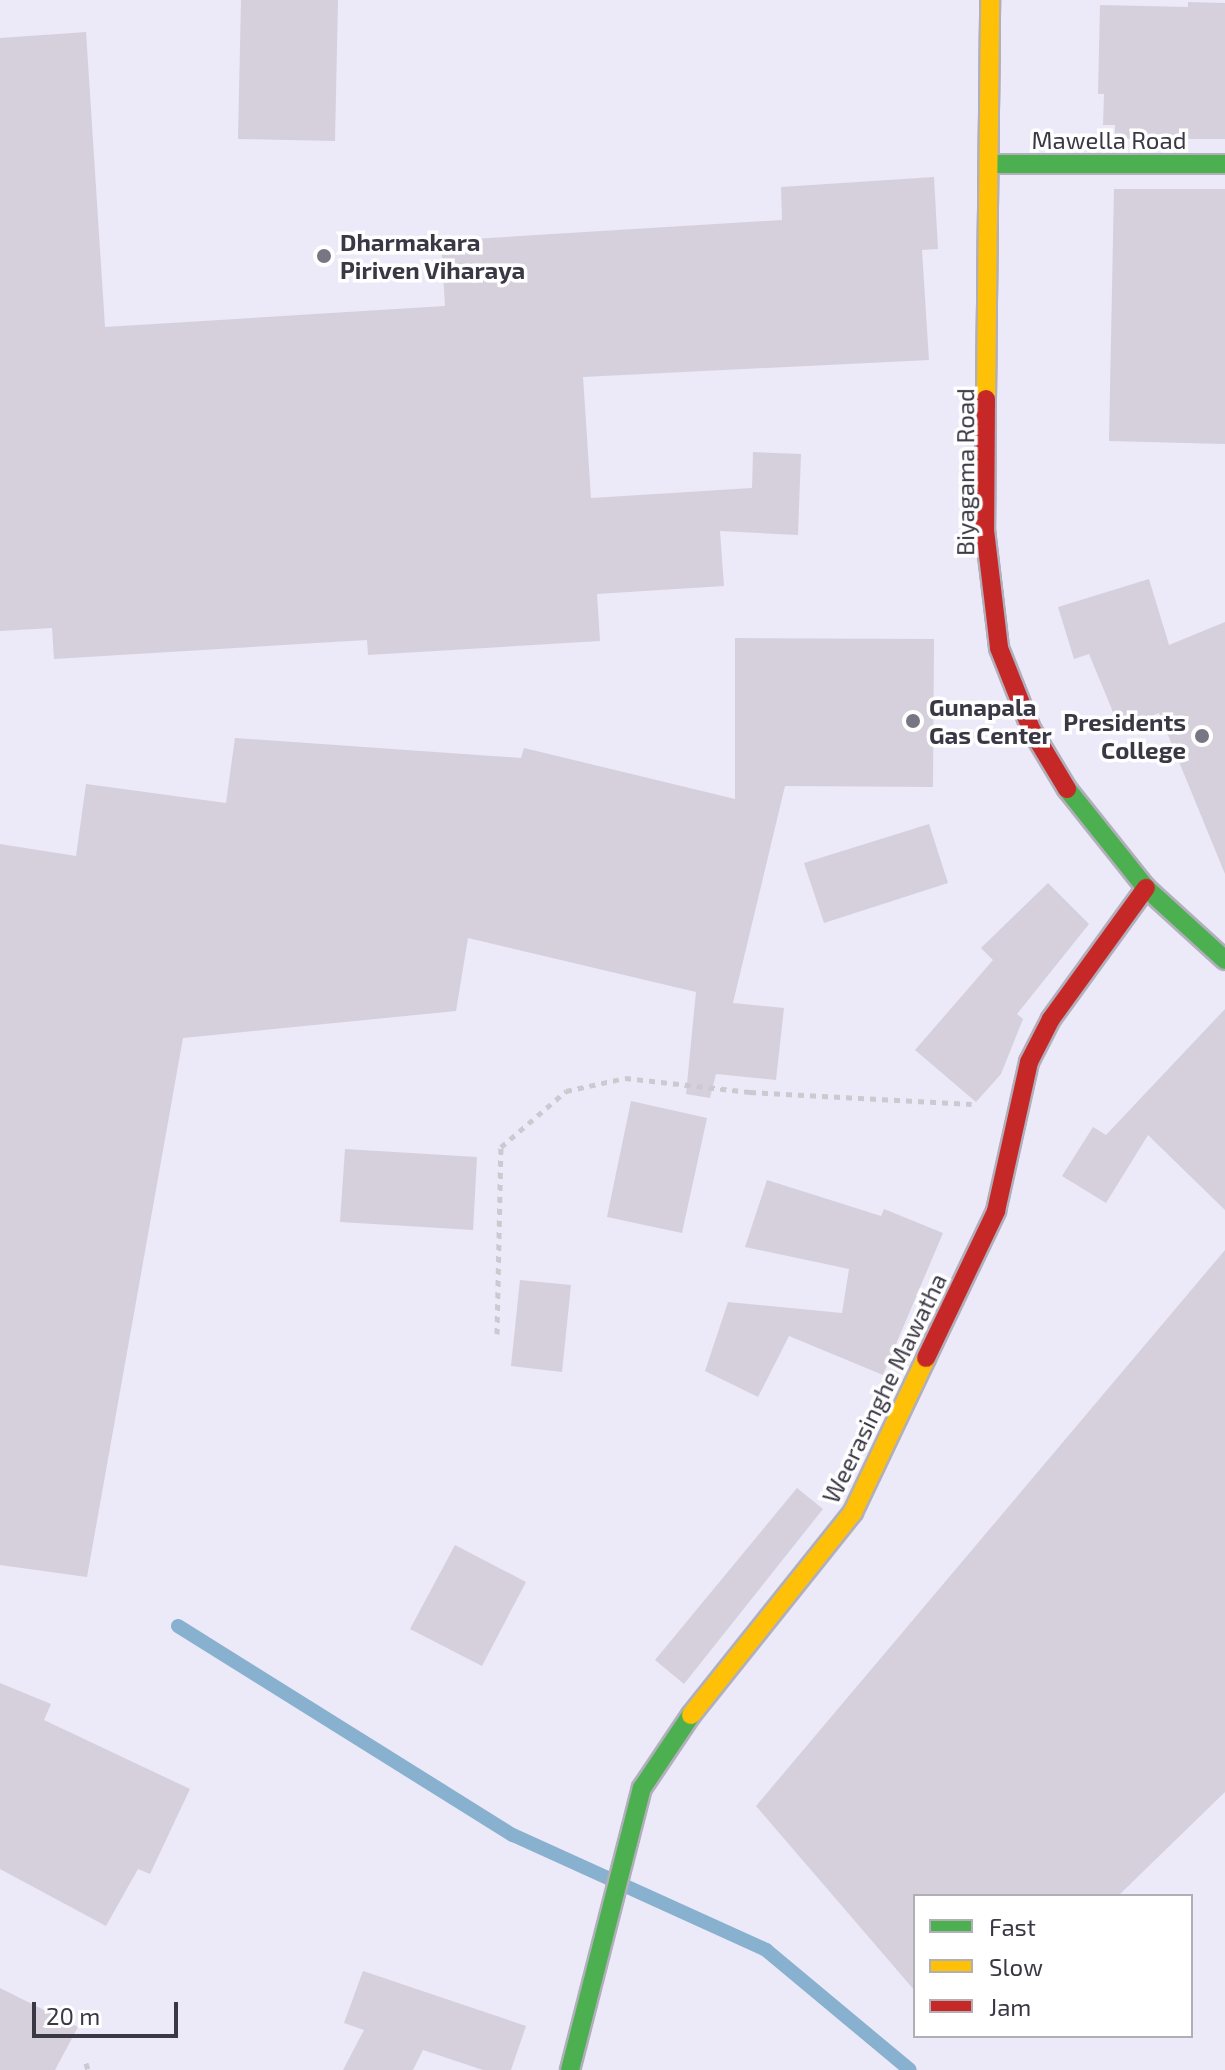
<!DOCTYPE html>
<html>
<head>
<meta charset="utf-8">
<style>
  body { margin:0 }
  #map { position:relative; width:1225px; height:2070px; overflow:hidden; background:#ece9f8; font-family:"Exo 2",sans-serif }
  div>[style] { position:absolute }
  .stream>* { height:14px; margin:-7px; padding:0 7px; transform-origin:7px; border-radius:7px; background:#88b0cf }
  .building>* { inset:0; background:#d6d0dc }
  .path>* { height:5px; margin-top:-2.5px; transform-origin:0; background:repeating-linear-gradient(90deg,#cccad0 0 6px,transparent 0 12px) }
  .roads { filter:drop-shadow(2px 0 #b1afbb) drop-shadow(-2px 0 #b1afbb) drop-shadow(0 2px #b1afbb) drop-shadow(0 -2px #b1afbb) }
  .fast>* { height:18px; margin:-9px; padding:0 9px; transform-origin:9px; border-radius:9px; background:#4caf50 }
  .slow>* { height:18px; margin:-9px; padding:0 9px; transform-origin:9px; border-radius:9px; background:#ffc107 }
  .jam>* { height:18px; margin:-9px; padding:0 9px; transform-origin:9px; border-radius:9px; background:#c62828 }
  .dots>* { width:22px; height:22px; translate:-50% -50%; box-sizing:border-box; border:4px solid #fff; border-radius:50% }
  span { translate:-50% -50%; white-space:nowrap; text-align:center; line-height:1.15; -webkit-text-stroke:7px #fff; paint-order:stroke }
  .street-label { font-size:24px; color:#3b3845 }
  .poi-label { font-size:24px; color:#3b3845; font-weight:700 }
  .left { translate:0 -50%; text-align:left }
  .right { translate:-100% -50%; text-align:right }
  .legend { position:absolute; left:913px; top:1894px; width:280px; height:144px; box-sizing:border-box; background:#fff; border:2px solid #b1afb5; margin:0; padding:10px 14px; list-style:none; font-size:24px; color:#3b3845 }
  .legend li { display:flex; align-items:center; gap:16px; height:40px }
  .legend b { width:40px; border:2px solid #b1afb5 }
  .scale { position:absolute; left:32px; top:2002px; width:146px; height:36px; box-sizing:border-box; border:4px solid #3b3845; border-top:0; padding-left:10px; font-size:24px; line-height:28px; white-space:nowrap; color:#3b3845; -webkit-text-stroke:6px #fff; paint-order:stroke }
</style>
</head>
<body>
<div id="map">
  <div class="stream">
    <div style="left:178px;top:1626px;width:395px;rotate:32deg"></div>
    <div style="left:513px;top:1835px;width:278px;rotate:24.4deg"></div>
    <div style="left:766px;top:1950px;width:187px;rotate:39.8deg"></div>
  </div>
  <div class="building">
    <div style="clip-path:polygon(241px 0,338px 0,335px 141px,238px 139px)"></div>
    <div style="clip-path:polygon(1188px 2px,1225px 3px,1225px 139px,1115px 139px,1115px 125px,1103px 125px,1104px 94px,1098px 94px,1100px 5px,1188px 7px)"></div>
    <div style="clip-path:polygon(86px 32px,105px 327px,445px 306px,441px 241px,782px 220px,781px 187px,934px 177px,938px 249px,922px 250px,929px 360px,583px 377px,591px 498px,752px 488px,753px 452px,801px 454px,798px 535px,720px 531px,724px 586px,597px 594px,600px 641px,368px 655px,367px 640px,54px 659px,52px 628px,0 631px,0 38px)"></div>
    <div style="clip-path:polygon(1114px 189px,1225px 189px,1225px 444px,1109px 441px)"></div>
    <div style="clip-path:polygon(1149px 579px,1169px 645px,1225px 622px,1225px 874px,1159px 713px,1120px 729px,1089px 654px,1074px 659px,1058px 607px)"></div>
    <div style="clip-path:polygon(735px 638px,934px 639px,933px 787px,785px 786px,733px 1003px,784px 1008px,776px 1080px,716px 1074px,710px 1098px,686px 1094px,696px 992px,468px 938px,456px 1011px,183px 1038px,87px 1577px,0 1565px,0 844px,76px 856px,86px 784px,226px 803px,235px 738px,521px 758px,524px 748px,735px 799px)"></div>
    <div style="clip-path:polygon(929px 824px,948px 883px,824px 923px,804px 863px)"></div>
    <div style="clip-path:polygon(1048px 883px,1089px 924px,1017px 1014px,1023px 1019px,1001px 1074px,976px 1102px,915px 1050px,993px 960px,981px 948px)"></div>
    <div style="clip-path:polygon(1225px 1009px,1225px 1210px,1148px 1135px,1106px 1203px,1062px 1176px,1093px 1127px,1106px 1135px)"></div>
    <div style="clip-path:polygon(631px 1101px,707px 1118px,682px 1233px,607px 1217px)"></div>
    <div style="clip-path:polygon(345px 1149px,477px 1157px,473px 1230px,340px 1222px)"></div>
    <div style="clip-path:polygon(767px 1180px,881px 1216px,884px 1209px,943px 1233px,883px 1375px,789px 1336px,758px 1397px,705px 1371px,728px 1302px,842px 1313px,849px 1269px,745px 1247px)"></div>
    <div style="clip-path:polygon(1225px 1250px,1225px 1792px,1118px 1896px,915px 1896px,915px 1991px,756px 1806px)"></div>
    <div style="clip-path:polygon(520px 1280px,571px 1285px,562px 1372px,511px 1366px)"></div>
    <div style="clip-path:polygon(797px 1488px,823px 1509px,684px 1684px,655px 1660px)"></div>
    <div style="clip-path:polygon(455px 1545px,526px 1582px,482px 1666px,410px 1629px)"></div>
    <div style="clip-path:polygon(0 1683px,51px 1704px,44px 1720px,190px 1789px,150px 1874px,138px 1869px,106px 1926px,0 1869px)"></div>
    <div style="clip-path:polygon(363px 1971px,526px 2026px,511px 2070px,483px 2070px,423px 2050px,413px 2070px,343px 2070px,364px 2030px,344px 2023px)"></div>
    <div style="clip-path:polygon(0 1988px,78px 2027px,55px 2070px,0 2070px)"></div>
  </div>
  <div class="path">
    <div style="left:497px;top:1334px;width:187px;rotate:-88.8deg"></div>
    <div style="left:501px;top:1147px;width:86px;rotate:-40.7deg"></div>
    <div style="left:566px;top:1091px;width:60px;rotate:-12.4deg"></div>
    <div style="left:625px;top:1078px;width:126px;rotate:6.4deg"></div>
    <div style="left:750px;top:1092px;width:222px;rotate:3.1deg"></div>
    <div style="left:86px;top:2063px;width:7px;rotate:74deg"></div>
  </div>
  <div class="roads">
    <div class="fast">
      <div style="left:992px;top:164px;width:233px"></div>
      <div style="left:1067px;top:789px;width:127px;rotate:51.4deg"></div>
      <div style="left:1146px;top:888px;width:107px;rotate:42.3deg"></div>
      <div style="left:570px;top:2070px;width:291px;rotate:-75.7deg"></div>
      <div style="left:642px;top:1788px;width:88px;rotate:-56.1deg"></div>
    </div>
    <div class="slow">
      <div style="left:986px;top:399px;width:399px;rotate:-89.4deg"></div>
      <div style="left:691px;top:1715px;width:260px;rotate:-51.4deg"></div>
      <div style="left:853px;top:1512px;width:170px;rotate:-64.6deg"></div>
    </div>
    <div class="jam">
      <div style="left:986px;top:399px;width:131px;rotate:90.4deg"></div>
      <div style="left:985px;top:530px;width:119px;rotate:83.2deg"></div>
      <div style="left:999px;top:648px;width:87px;rotate:68.4deg"></div>
      <div style="left:1031px;top:729px;width:70px;rotate:59deg"></div>
      <div style="left:926px;top:1358px;width:163px;rotate:-64.5deg"></div>
      <div style="left:996px;top:1211px;width:153px;rotate:-77.5deg"></div>
      <div style="left:1029px;top:1062px;width:48px;rotate:-62.9deg"></div>
      <div style="left:1051px;top:1019px;width:162px;rotate:-54.1deg"></div>
    </div>
  </div>
  <div class="dots">
    <div style="left:324px;top:256px;background:#797684"></div>
    <div style="left:913px;top:721px;background:#797684"></div>
    <div style="left:1202px;top:736px;background:#797684"></div>
  </div>
  <div class="street-label">
    <span style="left:1109px;top:140px">Mawella Road</span>
    <span style="left:965px;top:472px;rotate:-90deg">Biyagama Road</span>
    <span style="left:884px;top:1388px;rotate:-64deg">Weerasinghe Mawatha</span>
  </div>
  <div class="poi-label">
    <span class="left" style="left:340px;top:256px">Dharmakara<br>Piriven Viharaya</span>
    <span class="left" style="left:929px;top:721px">Gunapala<br>Gas Center</span>
    <span class="right" style="left:1186px;top:736px">Presidents<br>College</span>
  </div>
  <ul class="legend">
  <li><b style="height:10px;background:#4caf50"></b>Fast</li>
  <li><b style="height:10px;background:#ffc107"></b>Slow</li>
  <li><b style="height:10px;background:#c62828"></b>Jam</li>
  </ul>
  <div class="scale">20 m</div>
</div>
</body>
</html>
